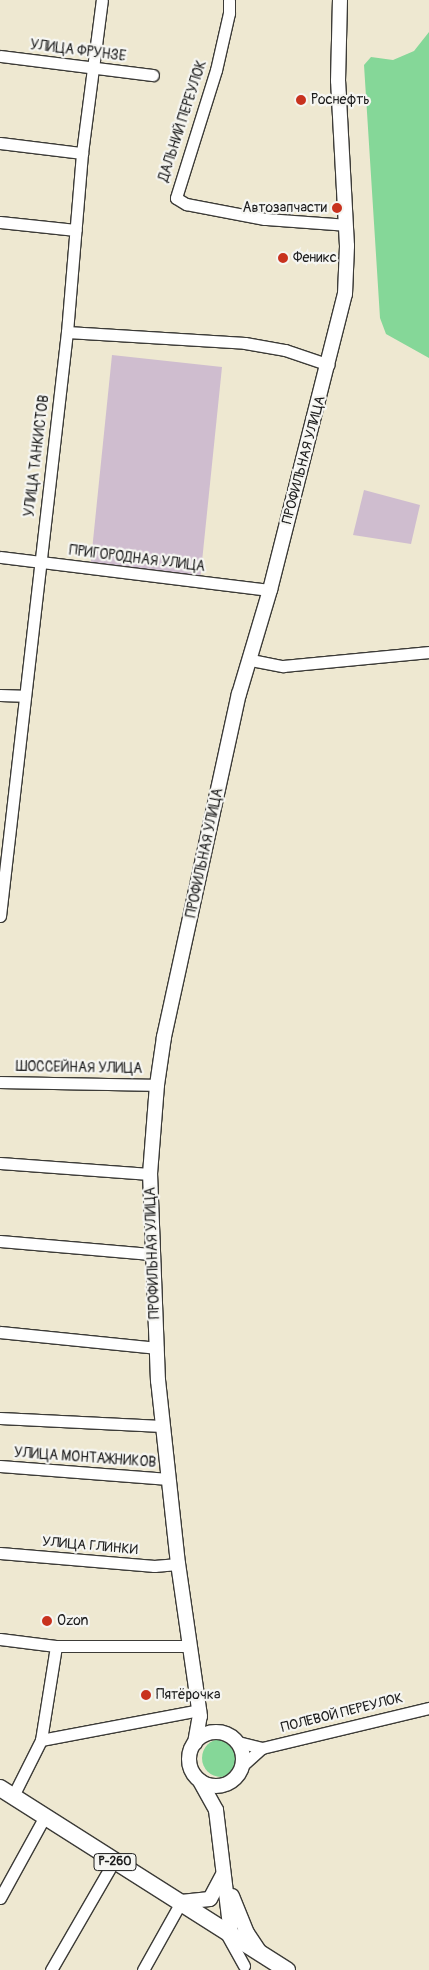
<!DOCTYPE html>
<html>
<head>
<meta charset="utf-8">
<style>
  body { margin:0 }
  #map { position:relative; width:429px; height:1970px; overflow:hidden; background:#eee8d1; font-family:Pangolin,sans-serif }
  div>[style] { position:absolute }
  .industrial>* { inset:0; background:#cfbdcf }
  .green>* { inset:0; background:#85d798 }
  .round { border-radius:50% }
  .roads { filter:drop-shadow(1px 0 #3c3b37) drop-shadow(-1px 0 #3c3b37) drop-shadow(0 1px #3c3b37) drop-shadow(0 -1px #3c3b37) }
  .minor>* { height:11px; margin:-5.5px; padding:0 5.5px; transform-origin:5.5px; border-radius:5.5px; background:#fff }
  .major>* { height:14px; margin:-7px; padding:0 7px; transform-origin:7px; border-radius:7px; background:#fff }
  .major>.ring { margin:-7px; padding:0; box-sizing:content-box; background:none; border:14px solid #fff; border-radius:50% }
  .highway>* { height:16px; margin:-8px; padding:0 8px; transform-origin:8px; border-radius:8px; background:#fff }
  .dots>* { width:14px; height:14px; translate:-50% -50%; box-sizing:border-box; border:2px solid #f6f6f2; border-radius:50% }
  span { translate:-50% -50%; white-space:nowrap; text-align:center; line-height:1.15; -webkit-text-stroke:4.5px #f6f6f2; paint-order:stroke }
  .shield-label span { padding:1px 4px; background:#f6f6f2; border:1px solid; border-radius:4px; -webkit-text-stroke-width:0 }
  .shield-label { font-size:12px; color:#1c1c1c; font-weight:700 }
  .street-label { font-size:14px; color:#1c1c1c }
  .poi-label { font-size:14px; color:#1c1c1c }
  .left { translate:0 -50%; text-align:left }
  .right { translate:-100% -50%; text-align:right }
</style>
</head>
<body>
<div id="map">
  <div class="industrial">
    <div style="clip-path:polygon(112px 355px,222px 367px,200px 581px,90px 570px)"></div>
    <div style="clip-path:polygon(364px 490px,420px 505px,411px 544px,353px 535px)"></div>
  </div>
  <div class="green">
    <div style="clip-path:polygon(429px 32px,429px 358px,386px 334px,380px 318px,364px 65px,371px 57px,393px 60px,414px 51px)"></div>
    <div class="round" style="left:202px;top:1739px;width:38px;height:38px"></div>
  </div>
  <div class="roads">
    <div class="minor">
      <div style="left:229px;top:0;width:13px;rotate:90deg"></div>
      <div style="left:229px;top:13px;width:58px;rotate:102.8deg"></div>
      <div style="left:216px;top:70px;width:134px;rotate:107.4deg"></div>
      <div style="left:176px;top:198px;width:12px;rotate:31deg"></div>
      <div style="left:186px;top:204px;width:80px;rotate:10.8deg"></div>
      <div style="left:265px;top:219px;width:81px;rotate:4.2deg"></div>
      <div style="left:0;top:56px;width:154px;rotate:7.1deg"></div>
      <div style="left:0;top:143px;width:83px;rotate:7deg"></div>
      <div style="left:0;top:222px;width:76px;rotate:6deg"></div>
      <div style="left:67px;top:332px;width:178px;rotate:3.5deg"></div>
      <div style="left:245px;top:343px;width:41px;rotate:9.9deg"></div>
      <div style="left:285px;top:350px;width:46px;rotate:18.8deg"></div>
      <div style="left:0;top:557px;width:272px;rotate:7deg"></div>
      <div style="left:251px;top:660px;width:33px;rotate:11deg"></div>
      <div style="left:283px;top:666px;width:147px;rotate:-5.5deg"></div>
      <div style="left:0;top:695px;width:23px;rotate:2deg"></div>
      <div style="left:0;top:916px;width:588px;rotate:-83.46deg"></div>
      <div style="left:67px;top:332px;width:180px;rotate:-85.2deg"></div>
      <div style="left:82px;top:153px;width:154px;rotate:-82.6deg"></div>
      <div style="left:0;top:1082px;width:157px;rotate:1.1deg"></div>
      <div style="left:0;top:1163px;width:150px;rotate:4.2deg"></div>
      <div style="left:0;top:1241px;width:154px;rotate:4.9deg"></div>
      <div style="left:0;top:1332px;width:158px;rotate:5.8deg"></div>
      <div style="left:0;top:1418px;width:162px;rotate:2.8deg"></div>
      <div style="left:0;top:1466px;width:169px;rotate:4.4deg"></div>
      <div style="left:0;top:1553px;width:155px;rotate:4.8deg"></div>
      <div style="left:154px;top:1566px;width:24px;rotate:-5deg"></div>
      <div style="left:0;top:1639px;width:56px;rotate:7.1deg"></div>
      <div style="left:56px;top:1646px;width:134px"></div>
      <div style="left:41px;top:1740px;width:162px;rotate:-10.7deg"></div>
      <div style="left:238px;top:1742px;width:25px;rotate:14deg"></div>
      <div style="left:243px;top:1765px;width:25px;rotate:-42deg"></div>
      <div style="left:262px;top:1748px;width:172px;rotate:-13.5deg"></div>
      <div style="left:13px;top:1796px;width:63px;rotate:-63.4deg"></div>
      <div style="left:41px;top:1740px;width:95px;rotate:-80.9deg"></div>
      <div style="left:0;top:1898px;width:94px;rotate:-61.2deg"></div>
      <div style="left:227px;top:1935px;width:35px;rotate:61deg"></div>
      <div style="left:51px;top:1970px;width:126px;rotate:-60deg"></div>
      <div style="left:143px;top:1970px;width:78px;rotate:-60.8deg"></div>
    </div>
    <div class="major">
      <div class="ring" style="left:189px;top:1732px;width:40px;height:40px"></div>
      <div style="left:195px;top:1743px;width:27px;rotate:-80deg"></div>
      <div style="left:200px;top:1716px;width:154px;rotate:-98.2deg"></div>
      <div style="left:178px;top:1564px;width:184px;rotate:-96.2deg"></div>
      <div style="left:158px;top:1381px;width:207px;rotate:-92.2deg"></div>
      <div style="left:150px;top:1174px;width:89px;rotate:-85.5deg"></div>
      <div style="left:157px;top:1085px;width:49px;rotate:-81.7deg"></div>
      <div style="left:164px;top:1037px;width:351px;rotate:-77.7deg"></div>
      <div style="left:239px;top:694px;width:109px;rotate:-73.4deg"></div>
      <div style="left:270px;top:590px;width:305px;rotate:-75.8deg"></div>
      <div style="left:345px;top:294px;width:48px;rotate:-87.6deg"></div>
      <div style="left:347px;top:246px;width:165px;rotate:-93.1deg"></div>
      <div style="left:338px;top:81px;width:81px;rotate:-88.6deg"></div>
      <div style="left:200px;top:1781px;width:33px;rotate:61deg"></div>
      <div style="left:216px;top:1810px;width:125px;rotate:83.1deg"></div>
      <div style="left:232px;top:1896px;width:40px;rotate:68deg"></div>
      <div style="left:247px;top:1933px;width:23px;rotate:56deg"></div>
      <div style="left:181px;top:1902px;width:29px;rotate:-6deg"></div>
      <div style="left:210px;top:1899px;width:26px;rotate:-62deg"></div>
    </div>
    <div class="highway">
      <div style="left:0;top:1788px;width:340px;rotate:32.4deg"></div>
    </div>
  </div>
  <div class="dots">
    <div style="left:301px;top:100px;background:#c8321e"></div>
    <div style="left:337px;top:208px;background:#c8321e"></div>
    <div style="left:283px;top:258px;background:#c8321e"></div>
    <div style="left:47px;top:1621px;background:#c8321e"></div>
    <div style="left:146px;top:1695px;background:#c8321e"></div>
  </div>
  <div class="shield-label">
    <span style="left:115px;top:1862px">Р-260</span>
  </div>
  <div class="street-label">
    <span style="left:78px;top:51px;rotate:7deg">УЛИЦА ФРУНЗЕ</span>
    <span style="left:183px;top:121px;rotate:-72deg">ДАЛЬНИЙ ПЕРЕУЛОК</span>
    <span style="left:37px;top:456px;rotate:-83deg">УЛИЦА ТАНКИСТОВ</span>
    <span style="left:304px;top:460px;rotate:-75deg">ПРОФИЛЬНАЯ УЛИЦА</span>
    <span style="left:137px;top:559px;rotate:7deg">ПРИГОРОДНАЯ УЛИЦА</span>
    <span style="left:205px;top:853px;rotate:-78deg">ПРОФИЛЬНАЯ УЛИЦА</span>
    <span style="left:79px;top:1068px;rotate:1deg">ШОССЕЙНАЯ УЛИЦА</span>
    <span style="left:153px;top:1253px;rotate:-92deg">ПРОФИЛЬНАЯ УЛИЦА</span>
    <span style="left:85px;top:1458px;rotate:4deg">УЛИЦА МОНТАЖНИКОВ</span>
    <span style="left:90px;top:1546px;rotate:5deg">УЛИЦА ГЛИНКИ</span>
    <span style="left:342px;top:1713px;rotate:-14deg">ПОЛЕВОЙ ПЕРЕУЛОК</span>
  </div>
  <div class="poi-label">
    <span class="left" style="left:311px;top:100px">Роснефть</span>
    <span class="right" style="left:327px;top:208px">Автозапчасти</span>
    <span class="left" style="left:293px;top:258px">Феникс</span>
    <span class="left" style="left:57px;top:1621px">Ozon</span>
    <span class="left" style="left:156px;top:1695px">Пятёрочка</span>
  </div>
</div>
</body>
</html>
